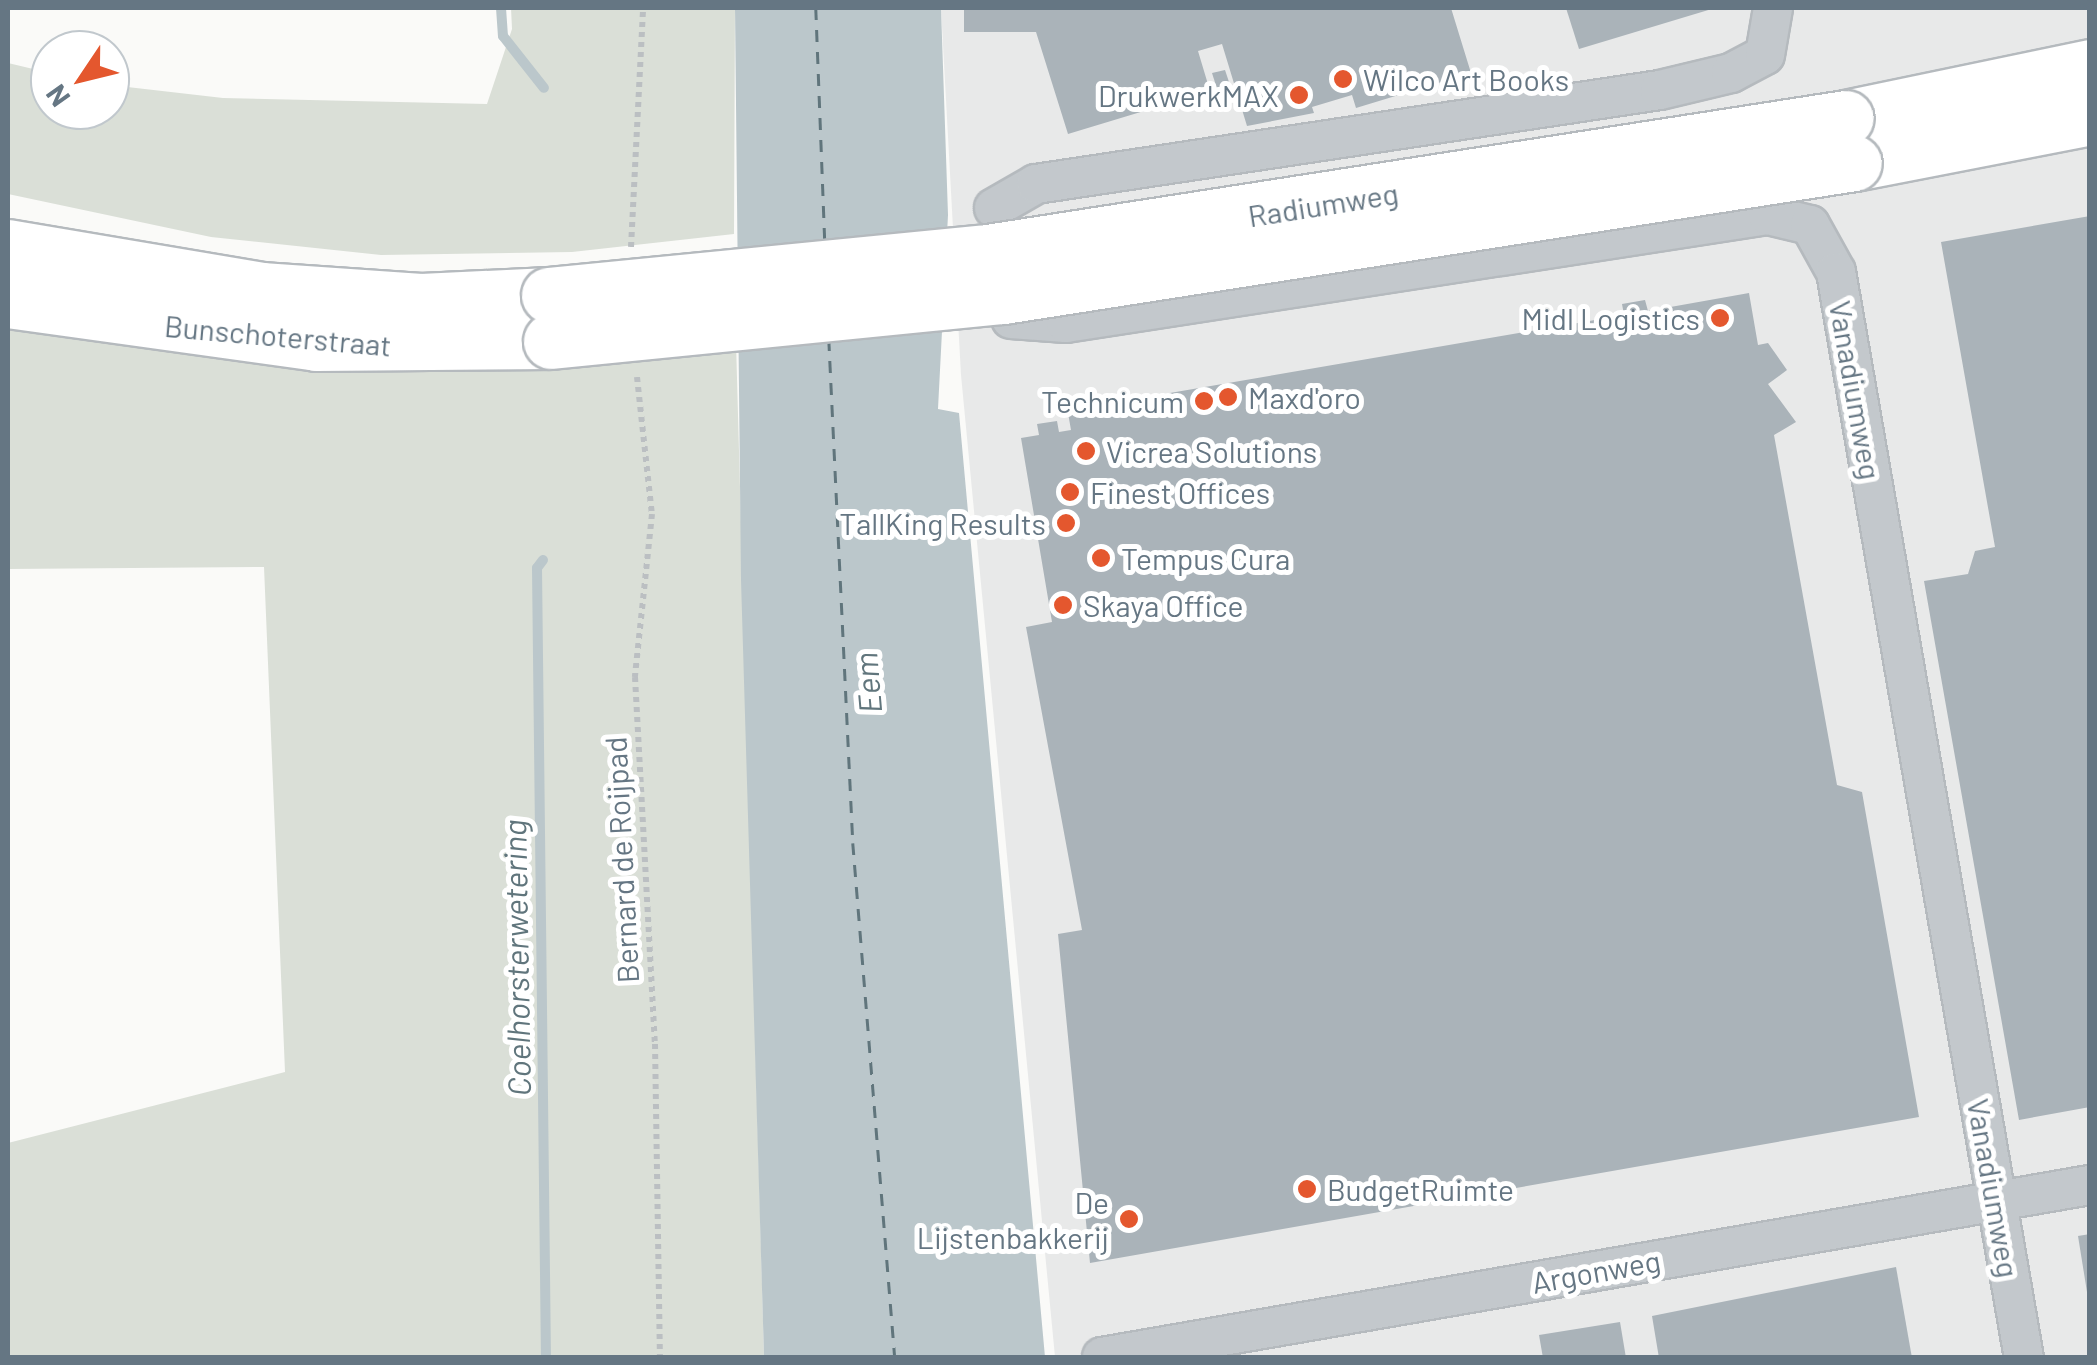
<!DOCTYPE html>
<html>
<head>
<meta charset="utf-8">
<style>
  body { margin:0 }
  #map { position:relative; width:2097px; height:1365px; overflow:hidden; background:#fafaf8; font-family:Barlow,sans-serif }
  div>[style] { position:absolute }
  .built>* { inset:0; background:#e8e9e9 }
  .green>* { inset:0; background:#dadfd7 }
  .water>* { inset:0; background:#bbc7cb }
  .stream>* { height:10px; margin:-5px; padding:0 5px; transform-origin:5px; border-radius:5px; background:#bbc7cb }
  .ferry>* { height:2.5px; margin-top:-1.25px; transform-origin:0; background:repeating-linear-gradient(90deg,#60757c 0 12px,transparent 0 22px) }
  .building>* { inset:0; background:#aab3b9 }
  .path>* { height:6px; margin-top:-3px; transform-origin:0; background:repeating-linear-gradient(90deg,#bbbfc2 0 5px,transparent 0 10px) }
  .roads { filter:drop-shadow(2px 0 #b5babe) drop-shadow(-2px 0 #b5babe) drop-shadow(0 2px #b5babe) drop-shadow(0 -2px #b5babe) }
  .street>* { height:38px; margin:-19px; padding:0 19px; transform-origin:19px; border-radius:19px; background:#c3c8cc }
  .primary>* { height:55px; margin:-27.5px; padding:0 27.5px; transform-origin:27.5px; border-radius:27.5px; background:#fff }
  .bridges { filter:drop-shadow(2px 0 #b5babe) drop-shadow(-2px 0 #b5babe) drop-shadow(0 2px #b5babe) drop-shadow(0 -2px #b5babe) }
  .primary-bridge>* { height:55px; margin:-27.5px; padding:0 27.5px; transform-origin:27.5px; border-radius:27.5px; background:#fff }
  .dots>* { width:28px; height:28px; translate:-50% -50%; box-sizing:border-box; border:5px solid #fff; border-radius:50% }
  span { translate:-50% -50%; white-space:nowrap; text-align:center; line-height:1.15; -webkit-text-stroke:10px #fff; paint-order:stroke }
  .poi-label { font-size:30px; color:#657683 }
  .left { translate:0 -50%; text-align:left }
  .right { translate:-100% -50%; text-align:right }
  .street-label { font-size:30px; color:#657683 }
  .water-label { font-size:32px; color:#60757c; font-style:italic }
  .frame { position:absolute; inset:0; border:10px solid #657683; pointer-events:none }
  .north { position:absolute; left:30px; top:30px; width:100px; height:100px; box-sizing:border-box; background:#fff; border:2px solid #c1c8cd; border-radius:50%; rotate:235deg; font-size:28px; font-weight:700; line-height:40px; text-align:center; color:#657683 }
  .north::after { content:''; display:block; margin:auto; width:35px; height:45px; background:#e4572e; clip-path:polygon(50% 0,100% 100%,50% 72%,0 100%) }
</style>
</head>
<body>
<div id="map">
  <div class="built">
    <div style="clip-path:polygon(941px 8px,2089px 8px,2089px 1357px,1055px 1357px,961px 375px)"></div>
  </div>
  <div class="green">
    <div style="clip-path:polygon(511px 8px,735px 8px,734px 234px,572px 252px,381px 255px,211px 237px,8px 194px,8px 63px,50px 73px,50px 110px,110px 110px,110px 85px,223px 98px,487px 104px,512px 29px)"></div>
    <div style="clip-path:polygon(8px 330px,161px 350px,465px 369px,630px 359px,736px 342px,764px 1357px,8px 1357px,8px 1143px,285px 1072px,264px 567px,8px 569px)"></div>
  </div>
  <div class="water">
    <div style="clip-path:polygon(735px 8px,941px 8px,948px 215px,938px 409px,959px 413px,1045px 1357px,764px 1357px,741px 580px)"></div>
  </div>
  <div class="stream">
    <div style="left:501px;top:8px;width:28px;rotate:86deg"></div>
    <div style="left:503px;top:36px;width:66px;rotate:51.7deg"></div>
    <div style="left:543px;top:560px;width:10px;rotate:127deg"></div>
    <div style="left:537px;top:568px;width:790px;rotate:89.35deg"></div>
  </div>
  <div class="ferry">
    <div style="left:816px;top:8px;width:233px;rotate:87.8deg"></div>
    <div style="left:829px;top:339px;width:505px;rotate:87.27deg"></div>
    <div style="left:853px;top:843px;width:517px;rotate:85.34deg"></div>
  </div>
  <div class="building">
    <div style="clip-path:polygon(964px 8px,1451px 8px,1471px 73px,1356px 108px,1352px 95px,1312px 107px,1314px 113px,1247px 126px,1222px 44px,1198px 51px,1210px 91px,1068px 134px,1036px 32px,964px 32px)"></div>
    <div style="clip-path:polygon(1566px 8px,1715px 8px,1579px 49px)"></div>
    <div style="clip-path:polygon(1225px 70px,1232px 91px,1219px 95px,1212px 73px)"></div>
    <div style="clip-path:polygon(2090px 216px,2090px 1107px,2019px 1120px,1924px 581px,1968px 574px,1975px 551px,1995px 547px,1941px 242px)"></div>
    <div style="clip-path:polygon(1749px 293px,1758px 345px,1768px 343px,1787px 370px,1768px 384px,1796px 422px,1774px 435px,1837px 785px,1862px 792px,1919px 1117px,1090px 1263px,1058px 934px,1082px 930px,1026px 627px,1052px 622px,1021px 438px,1039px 435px,1037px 424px,1057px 421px,1059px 432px,1071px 430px,1068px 413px,1094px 406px,1624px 315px,1622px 304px,1645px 300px,1648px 311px)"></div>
    <div style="clip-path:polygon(2090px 1234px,2090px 1292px,2087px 1292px,2078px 1236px)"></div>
    <div style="clip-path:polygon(1896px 1267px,1912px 1358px,1659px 1358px,1652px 1316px)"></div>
    <div style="clip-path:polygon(1620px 1322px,1626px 1358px,1543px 1358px,1539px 1335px)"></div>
  </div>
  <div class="path">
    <div style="left:631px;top:247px;width:239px;rotate:-87.1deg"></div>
    <div style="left:637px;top:377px;width:138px;rotate:83.8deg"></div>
    <div style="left:652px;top:514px;width:164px;rotate:96deg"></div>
    <div style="left:635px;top:677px;width:368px;rotate:86.9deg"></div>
    <div style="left:655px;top:1044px;width:314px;rotate:89.1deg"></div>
  </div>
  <div class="roads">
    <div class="street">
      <div style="left:994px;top:208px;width:48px;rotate:-29.7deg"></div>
      <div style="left:1036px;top:184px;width:631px;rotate:-8.57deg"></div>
      <div style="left:1660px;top:90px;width:73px;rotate:-13.5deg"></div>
      <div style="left:1731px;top:73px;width:38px;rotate:-28deg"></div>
      <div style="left:1765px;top:55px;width:48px;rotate:-80.3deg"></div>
      <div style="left:1011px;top:319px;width:55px;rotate:4.2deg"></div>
      <div style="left:1066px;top:323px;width:710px;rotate:-8.75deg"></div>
      <div style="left:1768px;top:215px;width:43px;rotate:13.4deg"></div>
      <div style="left:1810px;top:225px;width:54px;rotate:61deg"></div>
      <div style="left:1836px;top:272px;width:1102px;rotate:80.18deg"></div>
      <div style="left:1102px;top:1357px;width:1003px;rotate:-9.88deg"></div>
    </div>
    <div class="primary">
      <div style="left:1846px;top:118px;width:249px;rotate:-11.8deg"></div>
      <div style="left:1854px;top:163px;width:240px;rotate:-11deg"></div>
      <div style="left:8px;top:247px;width:257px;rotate:9.6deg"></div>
      <div style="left:261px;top:290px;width:160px;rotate:3.9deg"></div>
      <div style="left:421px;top:301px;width:128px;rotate:-2.7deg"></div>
      <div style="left:8px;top:300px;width:311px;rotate:7.9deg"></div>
      <div style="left:316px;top:343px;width:235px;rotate:-0.5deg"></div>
    </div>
  </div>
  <div class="bridges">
    <div class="primary-bridge">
      <div style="left:549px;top:295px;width:434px;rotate:-5.6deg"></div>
      <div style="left:981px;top:253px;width:875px;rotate:-8.87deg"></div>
      <div style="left:551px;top:341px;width:454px;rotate:-5.7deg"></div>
      <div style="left:1003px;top:296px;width:861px;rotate:-8.88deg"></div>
    </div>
  </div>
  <div class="dots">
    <div style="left:1343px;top:79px;background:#e4572e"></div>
    <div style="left:1299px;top:95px;background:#e4572e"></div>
    <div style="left:1720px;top:318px;background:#e4572e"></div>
    <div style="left:1228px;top:397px;background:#e4572e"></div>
    <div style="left:1204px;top:401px;background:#e4572e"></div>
    <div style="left:1086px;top:451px;background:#e4572e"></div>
    <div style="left:1070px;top:492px;background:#e4572e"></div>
    <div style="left:1066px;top:523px;background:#e4572e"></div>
    <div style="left:1101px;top:558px;background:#e4572e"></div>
    <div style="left:1063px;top:605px;background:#e4572e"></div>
    <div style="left:1307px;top:1189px;background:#e4572e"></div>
    <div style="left:1129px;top:1219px;background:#e4572e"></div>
  </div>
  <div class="poi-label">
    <span class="left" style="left:1363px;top:79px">Wilco Art Books</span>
    <span class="right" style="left:1279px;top:95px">DrukwerkMAX</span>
    <span class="right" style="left:1700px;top:318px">Midl Logistics</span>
    <span class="left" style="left:1248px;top:397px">Maxd'oro</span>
    <span class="right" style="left:1184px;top:401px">Technicum</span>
    <span class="left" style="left:1106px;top:451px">Vicrea Solutions</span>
    <span class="left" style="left:1090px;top:492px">Finest Offices</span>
    <span class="right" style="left:1046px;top:523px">TallKing Results</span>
    <span class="left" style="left:1121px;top:558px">Tempus Cura</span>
    <span class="left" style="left:1083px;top:605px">Skaya Office</span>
    <span class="left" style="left:1327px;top:1189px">BudgetRuimte</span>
    <span class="right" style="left:1109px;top:1219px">De<br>Lijstenbakkerij</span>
  </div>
  <div class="street-label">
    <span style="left:1323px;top:204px;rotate:-9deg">Radiumweg</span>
    <span style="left:278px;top:335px;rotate:5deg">Bunschoterstraat</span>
    <span style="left:1856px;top:390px;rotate:80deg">Vanadiumweg</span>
    <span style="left:621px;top:860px;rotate:-93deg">Bernard de Roijpad</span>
    <span style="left:1994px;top:1188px;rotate:80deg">Vanadiumweg</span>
    <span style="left:1596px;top:1271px;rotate:-10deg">Argonweg</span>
  </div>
  <div class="water-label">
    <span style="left:867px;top:683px;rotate:-95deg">Eem</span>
    <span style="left:516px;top:958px;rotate:-91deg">Coelhorsterwetering</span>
  </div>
  <div class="frame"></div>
  <div class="north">N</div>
</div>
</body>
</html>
